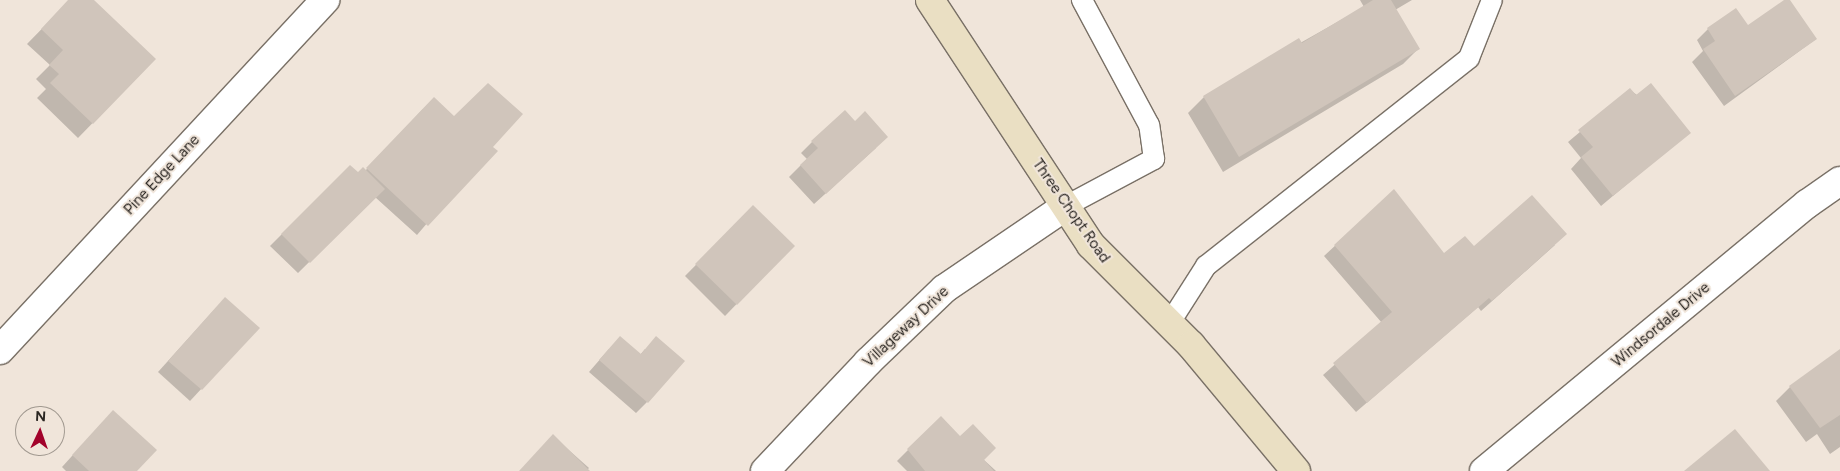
<!DOCTYPE html>
<html>
<head>
<meta charset="utf-8">
<style>
  body { margin:0 }
  #map { position:relative; width:1840px; height:471px; overflow:hidden; background:#f0e5da; font-family:Figtree,sans-serif }
  div>[style] { position:absolute }
  .shadow>* { inset:0; background:#0003 }
  .building>* { inset:0; background:#d0c5bb }
  .roads { filter:drop-shadow(1px 0 #797066) drop-shadow(-1px 0 #797066) drop-shadow(0 1px #797066) drop-shadow(0 -1px #797066) }
  .lane>* { height:20px; margin:-10px; padding:0 10px; transform-origin:10px; border-radius:10px; background:#fff }
  .street>* { height:28px; margin:-14px; padding:0 14px; transform-origin:14px; border-radius:14px; background:#fff }
  .secondary>* { height:28px; margin:-14px; padding:0 14px; transform-origin:14px; border-radius:14px; background:#eadfc3 }
  span { translate:-50% -50%; white-space:nowrap; text-align:center; line-height:1.15; -webkit-text-stroke:4px #f0e5da; paint-order:stroke }
  .street-label { font-size:15px; color:#2a2622 }
  .north { position:absolute; left:15px; top:406px; width:50px; height:50px; box-sizing:border-box; background:#f0e5da; border:1px solid #a19990; border-radius:50%; rotate:3deg; font-size:14px; font-weight:700; line-height:20px; text-align:center; color:#2a2622 }
  .north::after { content:''; display:block; margin:auto; width:18px; height:22px; background:#a2022b; clip-path:polygon(50% 0,100% 100%,50% 72%,0 100%) }
</style>
</head>
<body>
<div id="map">
  <div class="shadow">
    <div style="clip-path:polygon(70px 0,82px 0,154px 60px,78px 138px,37px 98px,46px 89px,36px 79px,50px 65px,27px 44px)"></div>
    <div style="clip-path:polygon(1360px 0,1412px 0,1395px 10px,1418px 49px,1403px 64px,1223px 172px,1188px 113px,1204px 97px,1364px 7px)"></div>
    <div style="clip-path:polygon(1786px 0,1816px 39px,1724px 106px,1692px 62px,1703px 51px,1697px 40px,1708px 29px,1747px 27px)"></div>
    <div style="clip-path:polygon(1630px 90px,1689px 132px,1601px 206px,1571px 169px,1581px 158px,1568px 142px)"></div>
    <div style="clip-path:polygon(423px 109px,492px 147px,417px 235px,375px 197px,298px 273px,270px 246px,350px 166px,357px 174px,365px 171px)"></div>
    <div style="clip-path:polygon(812px 142px,876px 148px,814px 204px,789px 177px,807px 159px,801px 153px)"></div>
    <div style="clip-path:polygon(1394px 191px,1444px 255px,1474px 248px,1555px 245px,1481px 311px,1478px 307px,1356px 412px,1323px 375px,1382px 323px,1324px 256px)"></div>
    <div style="clip-path:polygon(753px 207px,793px 246px,725px 316px,685px 276px)"></div>
    <div style="clip-path:polygon(214px 310px,258px 328px,190px 401px,158px 372px)"></div>
    <div style="clip-path:polygon(609px 349px,640px 355px,645px 349px,647px 402px,636px 413px,589px 372px)"></div>
    <div style="clip-path:polygon(1840px 355px,1840px 447px,1830px 454px,1817px 434px,1806px 442px,1776px 401px,1790px 387px)"></div>
    <div style="clip-path:polygon(102px 423px,136px 471px,66px 471px,62px 467px)"></div>
    <div style="clip-path:polygon(553px 436px,589px 468px,586px 471px,520px 471px)"></div>
    <div style="clip-path:polygon(960px 438px,996px 471px,907px 471px,897px 461px,908px 450px)"></div>
  </div>
  <div class="building">
    <div style="clip-path:polygon(68px 0,94px 0,156px 59px,93px 124px,50px 83px,59px 74px,49px 65px,63px 50px,41px 29px)"></div>
    <div style="clip-path:polygon(1373px 0,1391px 0,1420px 49px,1239px 157px,1203px 96px,1299px 38px,1302px 43px)"></div>
    <div style="clip-path:polygon(1784px 0,1790px 0,1817px 39px,1735px 96px,1703px 49px,1715px 41px,1707px 28px,1736px 8px,1748px 25px)"></div>
    <div style="clip-path:polygon(488px 83px,523px 114px,493px 147px,498px 151px,428px 226px,366px 168px,434px 97px,454px 116px)"></div>
    <div style="clip-path:polygon(1651px 83px,1691px 133px,1613px 196px,1581px 157px,1593px 147px,1578px 130px,1630px 88px,1636px 95px)"></div>
    <div style="clip-path:polygon(845px 110px,855px 121px,865px 111px,888px 137px,826px 194px,800px 165px,818px 148px,811px 141px)"></div>
    <div style="clip-path:polygon(350px 165px,358px 172px,363px 167px,385px 189px,310px 263px,281px 234px)"></div>
    <div style="clip-path:polygon(1394px 189px,1444px 253px,1465px 236px,1474px 246px,1532px 195px,1567px 234px,1492px 301px,1489px 298px,1367px 403px,1333px 363px,1392px 312px,1334px 245px)"></div>
    <div style="clip-path:polygon(753px 205px,795px 246px,737px 305px,695px 264px)"></div>
    <div style="clip-path:polygon(225px 297px,260px 328px,202px 390px,168px 361px)"></div>
    <div style="clip-path:polygon(620px 336px,641px 354px,656px 336px,685px 361px,648px 403px,599px 360px)"></div>
    <div style="clip-path:polygon(1840px 349px,1840px 415px,1820px 428px,1789px 386px)"></div>
    <div style="clip-path:polygon(113px 410px,157px 450px,137px 471px,89px 471px,72px 455px)"></div>
    <div style="clip-path:polygon(941px 416px,960px 436px,973px 424px,996px 448px,984px 460px,994px 471px,925px 471px,907px 449px)"></div>
    <div style="clip-path:polygon(1735px 429px,1770px 471px,1684px 471px)"></div>
    <div style="clip-path:polygon(553px 434px,590px 471px,519px 471px)"></div>
  </div>
  <div class="roads">
    <div class="lane">
      <div style="left:1066px;top:206px;width:100px;rotate:-28.1deg"></div>
      <div style="left:1154px;top:159px;width:34px;rotate:-98deg"></div>
      <div style="left:1149px;top:125px;width:142px;rotate:-118.2deg"></div>
      <div style="left:1169px;top:324px;width:69px;rotate:-57.5deg"></div>
      <div style="left:1206px;top:266px;width:335px;rotate:-38.3deg"></div>
      <div style="left:1469px;top:58px;width:62px;rotate:-68.4deg"></div>
    </div>
    <div class="street">
      <div style="left:0;top:350px;width:478px;rotate:-47.1deg"></div>
      <div style="left:765px;top:471px;width:150px;rotate:-46.6deg"></div>
      <div style="left:868px;top:362px;width:105px;rotate:-43.8deg"></div>
      <div style="left:944px;top:289px;width:148px;rotate:-34.2deg"></div>
      <div style="left:1484px;top:471px;width:419px;rotate:-39.6deg"></div>
      <div style="left:1807px;top:204px;width:40px;rotate:-34.9deg"></div>
    </div>
    <div class="secondary">
      <div style="left:930px;top:0;width:293px;rotate:56.7deg"></div>
      <div style="left:1091px;top:245px;width:141px;rotate:45deg"></div>
      <div style="left:1191px;top:345px;width:164px;rotate:50.2deg"></div>
    </div>
  </div>
  <div class="street-label">
    <span style="left:162px;top:175px;rotate:-47deg">Pine Edge Lane</span>
    <span style="left:1071px;top:211px;rotate:55deg">Three Chopt Road</span>
    <span style="left:1661px;top:325px;rotate:-40deg">Windsordale Drive</span>
    <span style="left:906px;top:327px;rotate:-43deg">Villageway Drive</span>
  </div>
  <div class="north">N</div>
</div>
</body>
</html>
